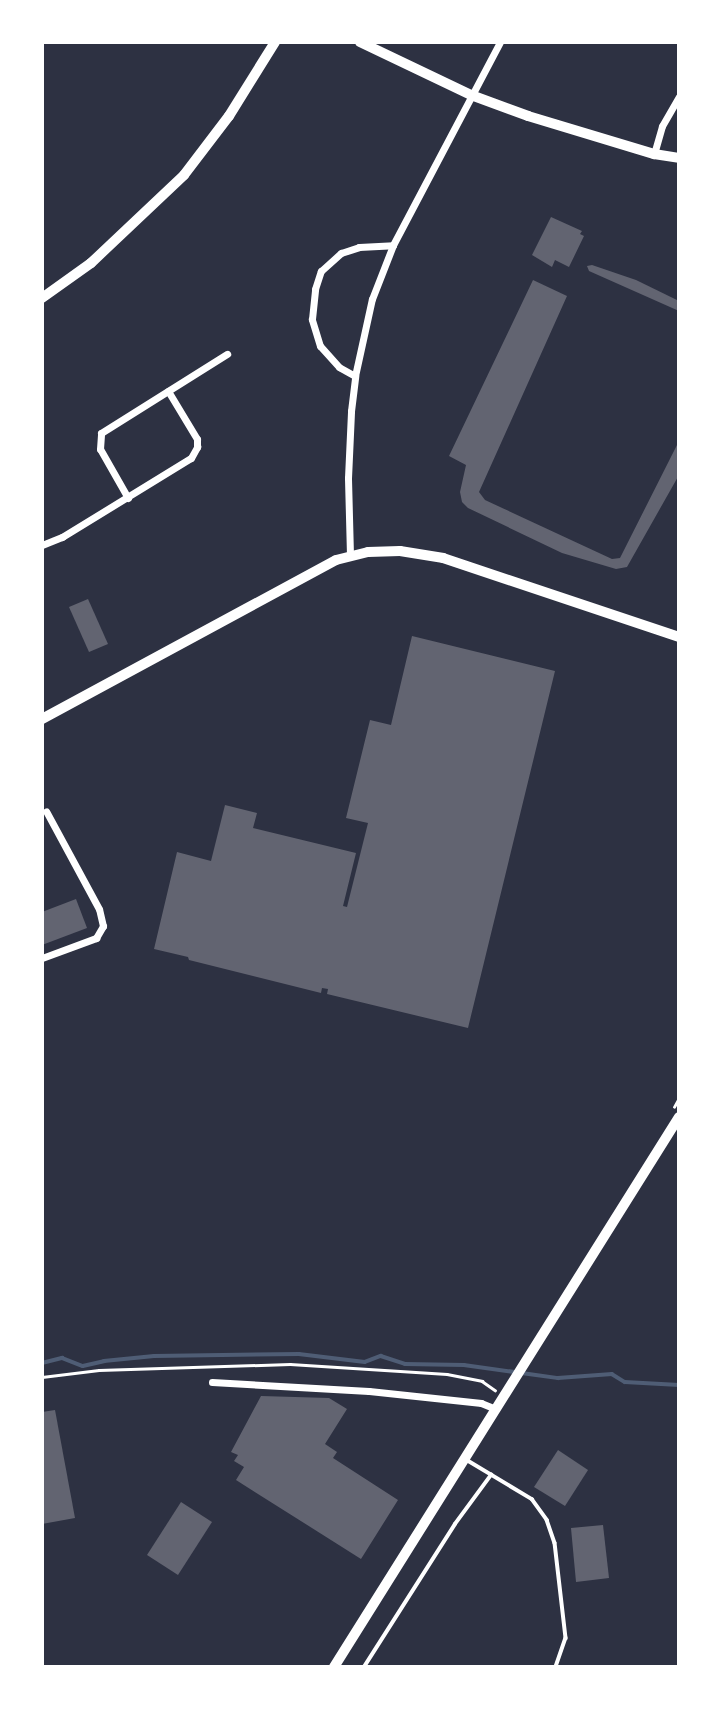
<!DOCTYPE html>
<html>
<head>
<meta charset="utf-8">
<style>
  body { margin:0 }
  #map { position:relative; width:721px; height:1709px; overflow:hidden; background:#2d3142; font-family:Raleway,sans-serif }
  div>[style] { position:absolute }
  .stream>* { height:3.5px; margin:-1.75px; padding:0 1.75px; transform-origin:1.75px; border-radius:1.75px; background:#4f5d75 }
  .building>* { inset:0; background:#626471 }
  .path>* { height:2.5px; margin:-1.25px; padding:0 1.25px; transform-origin:1.25px; border-radius:1.25px; background:#fff }
  .service>* { height:3.5px; margin:-1.75px; padding:0 1.75px; transform-origin:1.75px; border-radius:1.75px; background:#fff }
  .minor>* { height:7px; margin:-3.5px; padding:0 3.5px; transform-origin:3.5px; border-radius:3.5px; background:#fff }
  .tertiary>* { height:10px; margin:-5px; padding:0 5px; transform-origin:5px; border-radius:5px; background:#fff }
  span { translate:-50% -50%; white-space:nowrap; text-align:center; line-height:1.15; -webkit-text-stroke:5px #fff; paint-order:stroke }
  .frame { position:absolute; inset:0; border:44px solid #fff; pointer-events:none }
</style>
</head>
<body>
<div id="map">
  <div class="stream">
    <div style="left:42px;top:1363px;width:21px;rotate:-14deg"></div>
    <div style="left:62px;top:1358px;width:22px;rotate:21deg"></div>
    <div style="left:83px;top:1366px;width:22px;rotate:-13deg"></div>
    <div style="left:104px;top:1361px;width:50px;rotate:-5.7deg"></div>
    <div style="left:154px;top:1356px;width:145px;rotate:-0.8deg"></div>
    <div style="left:299px;top:1354px;width:66px;rotate:6.9deg"></div>
    <div style="left:365px;top:1362px;width:17px;rotate:-21deg"></div>
    <div style="left:381px;top:1356px;width:25px;rotate:18deg"></div>
    <div style="left:405px;top:1364px;width:59px;rotate:1deg"></div>
    <div style="left:464px;top:1365px;width:95px;rotate:7.9deg"></div>
    <div style="left:558px;top:1378px;width:54px;rotate:-4.2deg"></div>
    <div style="left:612px;top:1374px;width:15px;rotate:32deg"></div>
    <div style="left:625px;top:1382px;width:54px;rotate:3.2deg"></div>
  </div>
  <div class="building">
    <div style="clip-path:polygon(551px 217px,582px 231px,580px 234px,584px 236px,569px 267px,555px 260px,552px 267px,532px 255px)"></div>
    <div style="clip-path:polygon(592px 265px,636px 280px,679px 301px,679px 311px,589px 271px,587px 266px)"></div>
    <div style="clip-path:polygon(533px 280px,567px 296px,479px 492px,485px 500px,612px 559px,620px 558px,679px 441px,679px 475px,627px 567px,616px 569px,562px 553px,468px 508px,462px 502px,460px 492px,466px 465px,449px 456px)"></div>
    <div style="clip-path:polygon(88px 599px,108px 644px,89px 652px,69px 607px)"></div>
    <div style="clip-path:polygon(412px 636px,555px 671px,468px 1028px,327px 994px,328px 989px,322px 988px,321px 993px,189px 960px,188px 957px,154px 949px,177px 852px,211px 861px,225px 805px,257px 813px,253px 828px,356px 853px,343px 906px,347px 907px,368px 823px,346px 818px,370px 720px,391px 725px)"></div>
    <div style="clip-path:polygon(76px 899px,87px 928px,42px 945px,42px 912px)"></div>
    <div style="clip-path:polygon(261px 1396px,329px 1398px,347px 1409px,325px 1444px,337px 1452px,333px 1458px,398px 1500px,361px 1559px,236px 1480px,244px 1467px,234px 1461px,238px 1455px,231px 1452px)"></div>
    <div style="clip-path:polygon(55px 1410px,75px 1518px,42px 1524px,42px 1412px)"></div>
    <div style="clip-path:polygon(558px 1450px,588px 1470px,565px 1506px,534px 1487px)"></div>
    <div style="clip-path:polygon(181px 1502px,212px 1522px,178px 1575px,147px 1555px)"></div>
    <div style="clip-path:polygon(603px 1525px,609px 1578px,576px 1582px,571px 1528px)"></div>
  </div>
  <div class="path">
    <div style="left:674px;top:1107px;width:10px;rotate:-61deg"></div>
    <div style="left:42px;top:1377px;width:57px;rotate:-7deg"></div>
    <div style="left:99px;top:1370px;width:191px;rotate:-1.8deg"></div>
    <div style="left:290px;top:1364px;width:157px;rotate:3.6deg"></div>
    <div style="left:447px;top:1374px;width:36px;rotate:11deg"></div>
    <div style="left:482px;top:1381px;width:16px;rotate:35deg"></div>
  </div>
  <div class="service">
    <div style="left:467px;top:1460px;width:76px;rotate:31deg"></div>
    <div style="left:532px;top:1499px;width:26px;rotate:54deg"></div>
    <div style="left:547px;top:1520px;width:24px;rotate:71deg"></div>
    <div style="left:555px;top:1543px;width:96px;rotate:83.4deg"></div>
    <div style="left:566px;top:1638px;width:31px;rotate:109deg"></div>
    <div style="left:364px;top:1667px;width:169px;rotate:-57.5deg"></div>
    <div style="left:455px;top:1524px;width:61px;rotate:-53.7deg"></div>
  </div>
  <div class="minor">
    <div style="left:654px;top:154px;width:29px;rotate:-74deg"></div>
    <div style="left:662px;top:126px;width:34px;rotate:-60deg"></div>
    <div style="left:355px;top:376px;width:18px;rotate:-151deg"></div>
    <div style="left:339px;top:367px;width:28px;rotate:-132deg"></div>
    <div style="left:320px;top:346px;width:28px;rotate:-107deg"></div>
    <div style="left:312px;top:319px;width:30px;rotate:-84deg"></div>
    <div style="left:315px;top:289px;width:19px;rotate:-72deg"></div>
    <div style="left:321px;top:271px;width:27px;rotate:-42deg"></div>
    <div style="left:341px;top:253px;width:19px;rotate:-18deg"></div>
    <div style="left:359px;top:247px;width:34px;rotate:-3deg"></div>
    <div style="left:128px;top:498px;width:56px;rotate:-119.7deg"></div>
    <div style="left:100px;top:449px;width:16px;rotate:-86deg"></div>
    <div style="left:101px;top:433px;width:149px;rotate:-32.1deg"></div>
    <div style="left:42px;top:545px;width:22px;rotate:-22deg"></div>
    <div style="left:62px;top:537px;width:151px;rotate:-31.5deg"></div>
    <div style="left:191px;top:458px;width:13px;rotate:-61deg"></div>
    <div style="left:197px;top:447px;width:8px;rotate:-90deg"></div>
    <div style="left:197px;top:439px;width:56px;rotate:-121.1deg"></div>
    <div style="left:350px;top:555px;width:77px;rotate:-91.5deg"></div>
    <div style="left:348px;top:478px;width:67px;rotate:-87.4deg"></div>
    <div style="left:351px;top:411px;width:35px;rotate:-83deg"></div>
    <div style="left:355px;top:376px;width:79px;rotate:-77.6deg"></div>
    <div style="left:372px;top:299px;width:58px;rotate:-68.7deg"></div>
    <div style="left:393px;top:245px;width:229px;rotate:-62.2deg"></div>
    <div style="left:42px;top:958px;width:58px;rotate:-20.3deg"></div>
    <div style="left:96px;top:938px;width:14px;rotate:-60deg"></div>
    <div style="left:103px;top:926px;width:17px;rotate:-103deg"></div>
    <div style="left:99px;top:909px;width:111px;rotate:-118.4deg"></div>
    <div style="left:212px;top:1382px;width:157px;rotate:3.3deg"></div>
    <div style="left:369px;top:1391px;width:113px;rotate:6.1deg"></div>
    <div style="left:481px;top:1403px;width:16px;rotate:22deg"></div>
  </div>
  <div class="tertiary">
    <div style="left:360px;top:42px;width:123px;rotate:25.5deg"></div>
    <div style="left:471px;top:95px;width:61px;rotate:20.2deg"></div>
    <div style="left:528px;top:116px;width:132px;rotate:16.8deg"></div>
    <div style="left:654px;top:154px;width:25px;rotate:9deg"></div>
    <div style="left:42px;top:298px;width:60px;rotate:-35.5deg"></div>
    <div style="left:91px;top:263px;width:128px;rotate:-43.4deg"></div>
    <div style="left:184px;top:175px;width:74px;rotate:-52.7deg"></div>
    <div style="left:229px;top:116px;width:87px;rotate:-58.1deg"></div>
    <div style="left:42px;top:719px;width:334px;rotate:-28.4deg"></div>
    <div style="left:336px;top:560px;width:33px;rotate:-14deg"></div>
    <div style="left:368px;top:552px;width:32px;rotate:-2deg"></div>
    <div style="left:400px;top:551px;width:44px;rotate:9.2deg"></div>
    <div style="left:443px;top:558px;width:249px;rotate:18.5deg"></div>
    <div style="left:334px;top:1667px;width:649px;rotate:-57.9deg"></div>
  </div>
  <div class="frame"></div>
</div>
</body>
</html>
